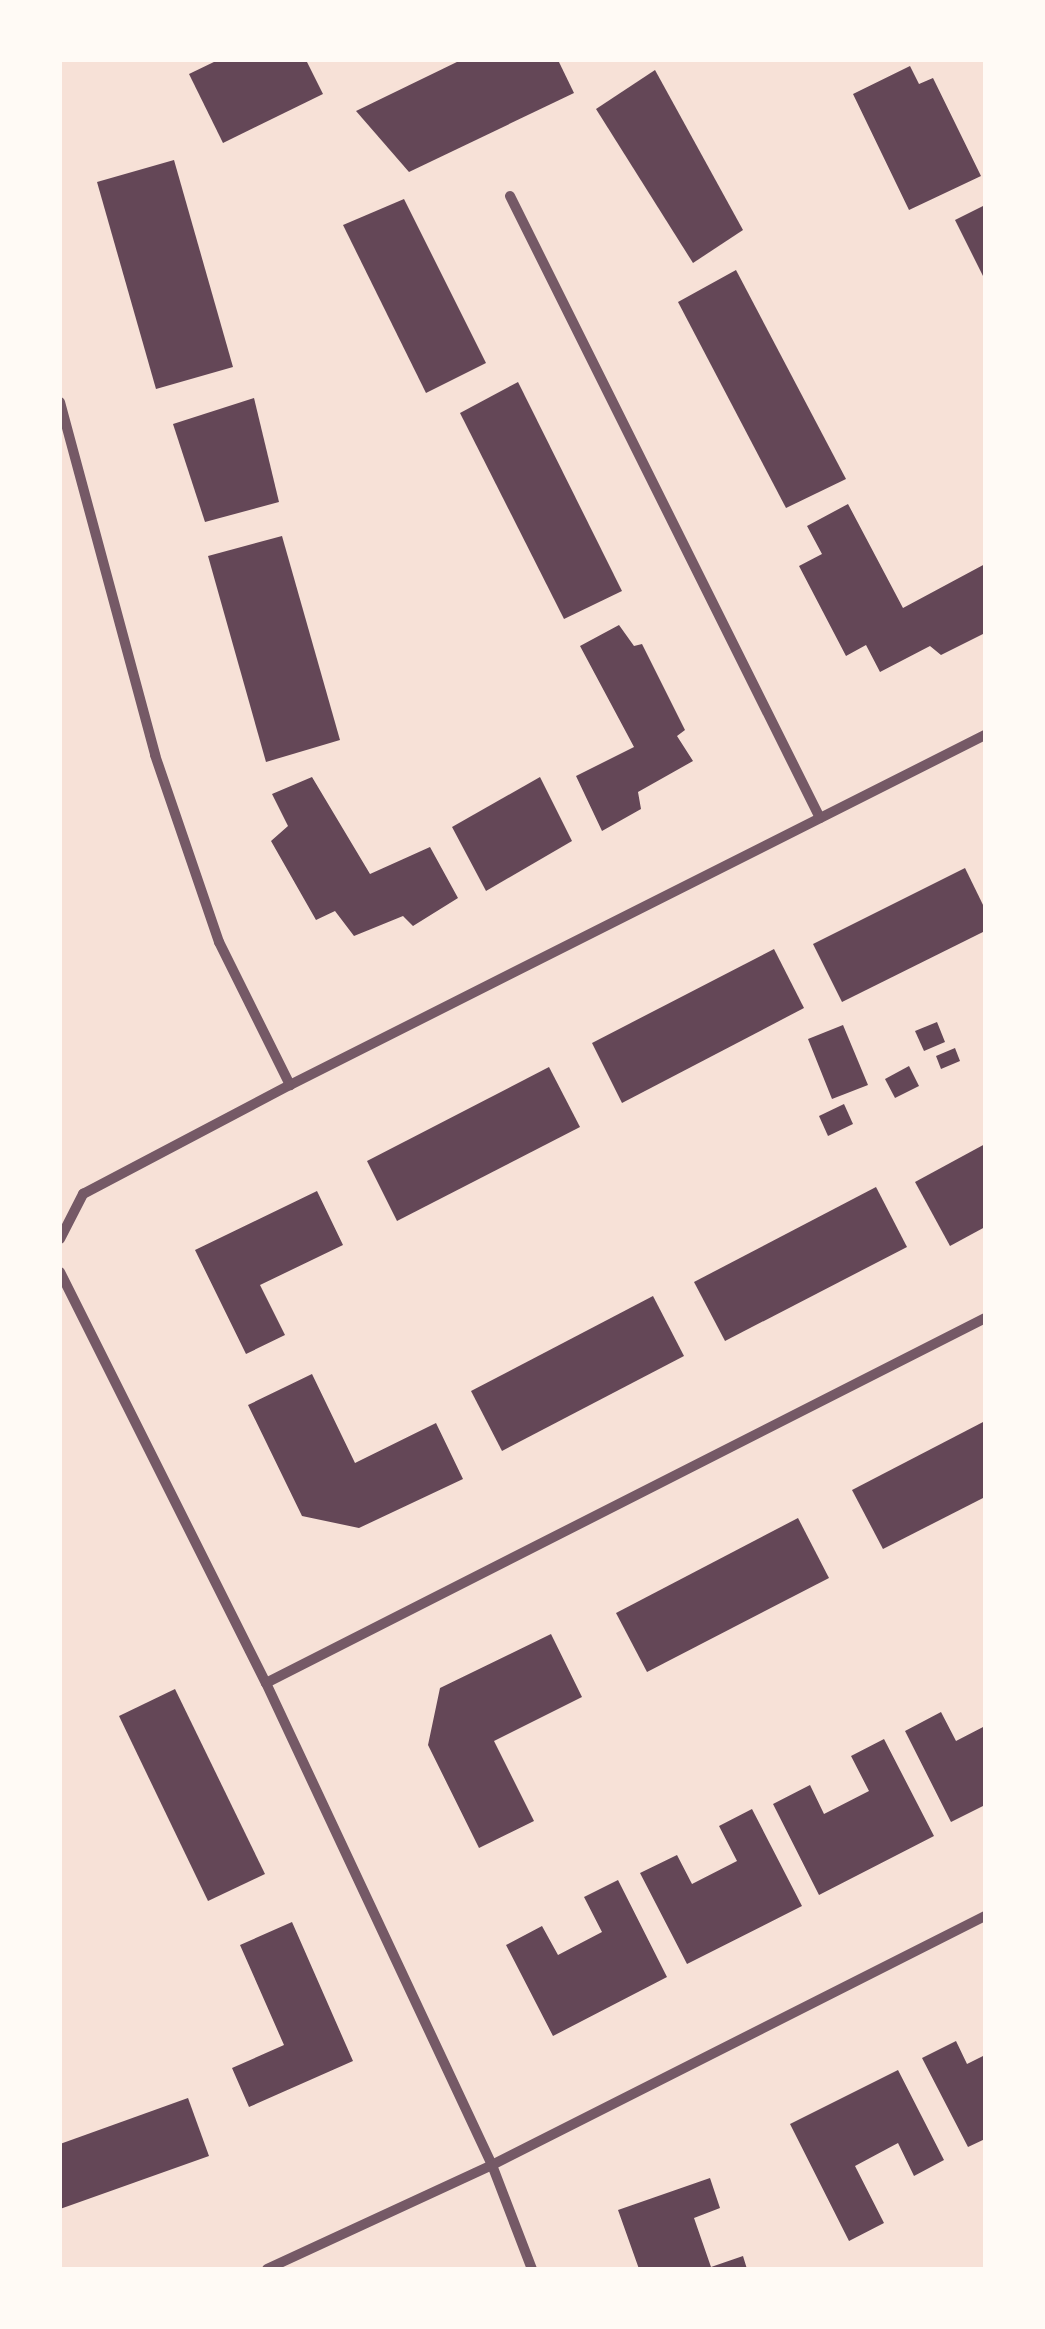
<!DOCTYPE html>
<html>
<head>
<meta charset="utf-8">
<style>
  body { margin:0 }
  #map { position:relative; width:1045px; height:2329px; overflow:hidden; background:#f7e1d7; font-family:Lora,serif }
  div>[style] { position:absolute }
  .building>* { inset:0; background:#644757 }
  .minor>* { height:10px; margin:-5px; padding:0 5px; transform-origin:5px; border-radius:5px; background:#755966 }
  span { translate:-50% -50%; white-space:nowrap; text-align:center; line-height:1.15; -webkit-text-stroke:10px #fffaf5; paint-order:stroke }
  .frame { position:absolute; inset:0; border:62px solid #fffaf5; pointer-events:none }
</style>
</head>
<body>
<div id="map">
  <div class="building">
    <div style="clip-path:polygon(218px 60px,306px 60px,323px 94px,223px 143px,189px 74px)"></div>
    <div style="clip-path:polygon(461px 60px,558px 60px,574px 93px,409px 172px,356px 111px)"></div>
    <div style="clip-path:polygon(910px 66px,919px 84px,933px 78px,981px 176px,909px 210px,853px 94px)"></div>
    <div style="clip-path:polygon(655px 70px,743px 230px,693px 263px,596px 109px)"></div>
    <div style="clip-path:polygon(174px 160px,233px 367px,156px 389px,97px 182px)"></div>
    <div style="clip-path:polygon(404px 199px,486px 363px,426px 393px,343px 225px)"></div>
    <div style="clip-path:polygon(985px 205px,985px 280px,955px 220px)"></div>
    <div style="clip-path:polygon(736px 270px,846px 479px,786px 508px,678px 302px)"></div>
    <div style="clip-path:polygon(518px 382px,622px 591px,564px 619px,460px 413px)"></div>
    <div style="clip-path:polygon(254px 398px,279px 502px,205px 522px,173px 424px)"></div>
    <div style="clip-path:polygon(848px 504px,903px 608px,985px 564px,985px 633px,941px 655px,930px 646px,880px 672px,866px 645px,846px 656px,799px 566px,822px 554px,807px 526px)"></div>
    <div style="clip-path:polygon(282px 536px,340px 740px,266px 762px,208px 556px)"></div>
    <div style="clip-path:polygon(619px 625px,634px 646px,642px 644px,685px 730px,677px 736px,693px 761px,638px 792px,641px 809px,602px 831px,576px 776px,634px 747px,580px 646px)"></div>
    <div style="clip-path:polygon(312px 777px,370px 874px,430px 847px,458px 898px,413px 926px,403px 916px,354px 936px,335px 911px,316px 920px,271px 841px,288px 826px,272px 794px)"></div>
    <div style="clip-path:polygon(540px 777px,572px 841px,486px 891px,452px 827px)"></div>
    <div style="clip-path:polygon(965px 868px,985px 909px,985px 931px,842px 1002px,813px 944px)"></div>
    <div style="clip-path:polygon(774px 949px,804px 1008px,622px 1103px,592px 1043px)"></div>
    <div style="clip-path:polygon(937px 1022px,945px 1042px,924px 1051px,915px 1031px)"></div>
    <div style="clip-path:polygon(843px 1025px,868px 1085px,832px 1099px,808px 1039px)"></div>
    <div style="clip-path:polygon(955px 1048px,960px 1061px,941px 1069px,936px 1056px)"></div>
    <div style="clip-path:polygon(909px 1066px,919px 1086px,895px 1098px,885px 1079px)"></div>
    <div style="clip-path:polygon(549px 1067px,580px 1127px,397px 1221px,367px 1161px)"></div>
    <div style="clip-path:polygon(844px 1104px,853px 1124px,828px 1136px,819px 1116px)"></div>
    <div style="clip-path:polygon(985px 1144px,985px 1227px,950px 1246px,915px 1182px)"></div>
    <div style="clip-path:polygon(876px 1187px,907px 1247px,725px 1341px,694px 1282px)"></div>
    <div style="clip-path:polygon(317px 1191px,343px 1245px,260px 1285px,285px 1335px,246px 1354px,195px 1250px)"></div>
    <div style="clip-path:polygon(653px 1296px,684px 1356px,502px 1451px,471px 1391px)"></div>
    <div style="clip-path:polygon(312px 1374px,355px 1463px,436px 1423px,463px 1479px,359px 1528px,302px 1516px,248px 1405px)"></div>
    <div style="clip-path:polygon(985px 1421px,985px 1497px,883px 1549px,852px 1490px)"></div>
    <div style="clip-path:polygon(798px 1518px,829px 1578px,647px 1672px,616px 1613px)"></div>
    <div style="clip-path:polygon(551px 1634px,582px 1697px,494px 1741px,534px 1821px,479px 1848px,428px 1745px,440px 1688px)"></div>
    <div style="clip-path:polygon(175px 1689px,265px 1874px,208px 1901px,119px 1716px)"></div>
    <div style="clip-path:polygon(941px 1712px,956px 1741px,985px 1726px,985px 1805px,951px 1822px,905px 1731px)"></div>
    <div style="clip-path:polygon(884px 1739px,934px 1836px,819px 1895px,773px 1804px,810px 1785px,824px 1814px,869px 1791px,851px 1756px)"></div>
    <div style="clip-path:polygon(752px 1809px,802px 1906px,687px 1964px,640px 1873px,677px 1855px,692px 1884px,737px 1861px,719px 1826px)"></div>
    <div style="clip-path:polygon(618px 1880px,667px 1977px,553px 2036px,506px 1945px,542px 1926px,558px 1955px,602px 1932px,584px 1897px)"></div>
    <div style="clip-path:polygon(292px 1922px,353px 2061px,249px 2107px,232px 2068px,284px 2045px,240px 1945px)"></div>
    <div style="clip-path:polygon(956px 2041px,967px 2064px,985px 2055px,985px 2139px,968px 2147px,922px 2058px)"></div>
    <div style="clip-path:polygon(898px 2070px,944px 2160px,914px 2176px,898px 2143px,855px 2166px,884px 2223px,849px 2241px,790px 2124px)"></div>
    <div style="clip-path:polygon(188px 2098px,209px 2156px,60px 2209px,60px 2144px)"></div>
    <div style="clip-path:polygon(710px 2178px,720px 2208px,694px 2218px,711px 2267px,743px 2256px,747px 2269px,639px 2269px,618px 2210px)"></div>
  </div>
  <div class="minor">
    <div style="left:510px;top:196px;width:695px;rotate:63.51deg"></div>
    <div style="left:60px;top:402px;width:366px;rotate:74.9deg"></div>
    <div style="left:155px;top:755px;width:198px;rotate:71.1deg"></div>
    <div style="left:219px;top:942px;width:160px;rotate:63.6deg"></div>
    <div style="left:60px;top:1239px;width:51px;rotate:-62.9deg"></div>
    <div style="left:83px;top:1194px;width:234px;rotate:-27.8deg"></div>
    <div style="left:290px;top:1085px;width:778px;rotate:-26.73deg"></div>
    <div style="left:60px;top:1272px;width:460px;rotate:63.4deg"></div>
    <div style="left:266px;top:1683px;width:532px;rotate:64.88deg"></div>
    <div style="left:492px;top:2165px;width:111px;rotate:69deg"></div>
    <div style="left:266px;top:1683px;width:806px;rotate:-26.91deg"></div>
    <div style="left:267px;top:2269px;width:248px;rotate:-24.8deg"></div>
    <div style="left:492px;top:2165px;width:552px;rotate:-26.8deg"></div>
  </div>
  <div class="frame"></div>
</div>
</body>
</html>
